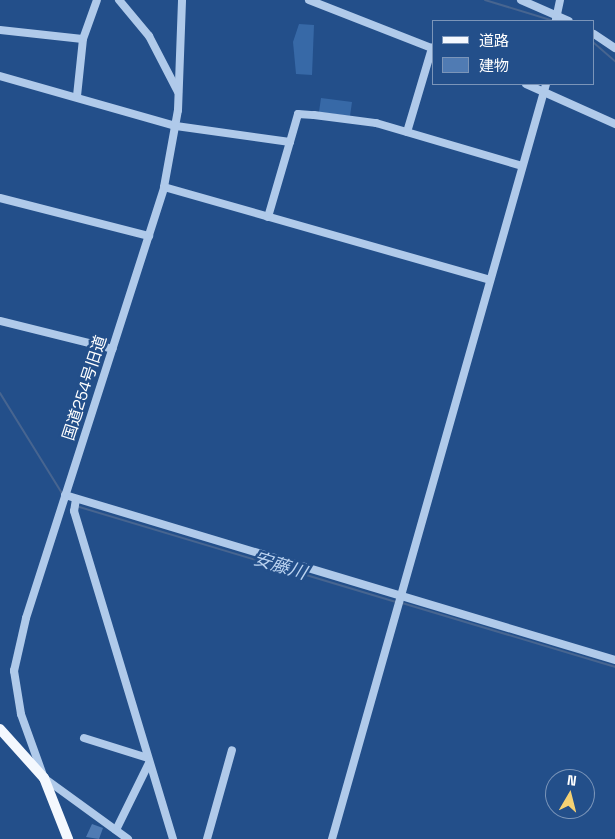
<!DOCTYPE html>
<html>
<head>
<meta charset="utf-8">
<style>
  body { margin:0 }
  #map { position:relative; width:615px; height:839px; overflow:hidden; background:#234f8a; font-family:"Space Grotesk","Noto Sans JP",sans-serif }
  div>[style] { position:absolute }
  .green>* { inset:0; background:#3769a7 }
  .stream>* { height:2px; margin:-1px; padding:0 1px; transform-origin:1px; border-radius:1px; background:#476590 }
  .building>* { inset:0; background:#507bb3 }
  .minor>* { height:8px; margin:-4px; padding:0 4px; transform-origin:4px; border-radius:4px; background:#b0caea }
  .major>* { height:10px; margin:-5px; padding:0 5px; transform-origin:5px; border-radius:5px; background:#f4f8fe }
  span { translate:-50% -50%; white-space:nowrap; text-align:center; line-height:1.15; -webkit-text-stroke:5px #234f8a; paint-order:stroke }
  .street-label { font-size:16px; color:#fff }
  .water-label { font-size:18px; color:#bcd4f1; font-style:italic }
  .legend { position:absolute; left:432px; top:20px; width:162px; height:65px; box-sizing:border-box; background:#234f8a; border:1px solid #7b95b9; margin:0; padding:6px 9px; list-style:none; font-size:15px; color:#fff }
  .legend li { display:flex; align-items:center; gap:10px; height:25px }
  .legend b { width:25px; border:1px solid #7b95b9 }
  .north { position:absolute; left:545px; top:769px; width:50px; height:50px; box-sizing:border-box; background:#234f8a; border:1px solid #7b95b9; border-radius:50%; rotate:8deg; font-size:14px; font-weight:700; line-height:20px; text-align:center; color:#fff }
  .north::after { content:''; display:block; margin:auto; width:18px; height:22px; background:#f5d173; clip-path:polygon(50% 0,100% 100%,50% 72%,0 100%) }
</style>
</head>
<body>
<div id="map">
  <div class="green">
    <div style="clip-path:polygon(299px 24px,314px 25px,312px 75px,296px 74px,293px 42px)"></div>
    <div style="clip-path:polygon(321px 98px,352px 102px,350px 116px,319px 112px)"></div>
  </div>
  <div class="stream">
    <div style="left:485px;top:0;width:72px;rotate:16.9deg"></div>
    <div style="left:594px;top:43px;width:28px;rotate:41deg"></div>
    <div style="left:0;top:393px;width:120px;rotate:58.3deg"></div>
    <div style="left:76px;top:506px;width:335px;rotate:16.7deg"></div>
    <div style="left:402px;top:603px;width:222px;rotate:16.7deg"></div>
  </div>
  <div class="building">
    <div style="clip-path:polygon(92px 824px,103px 828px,99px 839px,86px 837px)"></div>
  </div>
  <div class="minor">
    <div style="left:119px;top:0;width:47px;rotate:50.2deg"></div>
    <div style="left:149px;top:36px;width:63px;rotate:62.6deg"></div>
    <div style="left:309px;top:0;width:134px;rotate:21.4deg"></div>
    <div style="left:521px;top:0;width:52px;rotate:23.6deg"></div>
    <div style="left:556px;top:19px;width:19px;rotate:-78deg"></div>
    <div style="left:0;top:30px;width:83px;rotate:6.2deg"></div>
    <div style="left:594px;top:34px;width:25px;rotate:34deg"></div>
    <div style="left:0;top:76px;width:183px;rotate:15.9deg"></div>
    <div style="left:176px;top:126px;width:115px;rotate:8deg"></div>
    <div style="left:290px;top:142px;width:29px;rotate:-74deg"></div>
    <div style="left:298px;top:114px;width:16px;rotate:4deg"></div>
    <div style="left:314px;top:115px;width:63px;rotate:7.4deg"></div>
    <div style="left:376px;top:123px;width:152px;rotate:16.4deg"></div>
    <div style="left:526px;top:84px;width:98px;rotate:24.2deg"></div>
    <div style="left:77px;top:96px;width:57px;rotate:-84deg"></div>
    <div style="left:83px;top:39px;width:41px;rotate:-70.3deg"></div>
    <div style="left:407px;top:132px;width:88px;rotate:-73.4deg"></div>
    <div style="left:164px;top:187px;width:339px;rotate:15.9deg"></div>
    <div style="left:0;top:198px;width:154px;rotate:14.3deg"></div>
    <div style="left:268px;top:217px;width:78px;rotate:-73.7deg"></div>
    <div style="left:0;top:321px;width:116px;rotate:13.9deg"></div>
    <div style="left:65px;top:495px;width:574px;rotate:16.7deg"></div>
    <div style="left:76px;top:499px;width:12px;rotate:99deg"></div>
    <div style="left:74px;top:511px;width:343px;rotate:73.2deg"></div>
    <div style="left:84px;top:738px;width:67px;rotate:17.4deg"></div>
    <div style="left:116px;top:830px;width:75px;rotate:-63.8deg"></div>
    <div style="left:128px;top:839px;width:104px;rotate:-144deg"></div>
    <div style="left:44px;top:778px;width:68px;rotate:-109.8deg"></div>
    <div style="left:21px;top:714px;width:44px;rotate:-99.2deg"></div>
    <div style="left:14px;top:671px;width:54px;rotate:-77.2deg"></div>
    <div style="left:26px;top:618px;width:453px;rotate:-72.2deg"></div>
    <div style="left:164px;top:187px;width:78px;rotate:-79.7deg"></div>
    <div style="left:178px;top:110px;width:110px;rotate:-87.9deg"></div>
    <div style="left:207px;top:839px;width:92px;rotate:-74.3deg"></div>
    <div style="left:332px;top:839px;width:785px;rotate:-74.17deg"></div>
  </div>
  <div class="major">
    <div style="left:0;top:729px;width:66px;rotate:48.1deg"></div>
    <div style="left:44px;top:778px;width:66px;rotate:68.5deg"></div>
  </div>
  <div class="street-label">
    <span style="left:85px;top:388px;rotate:-72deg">国道254号旧道</span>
  </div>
  <div class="water-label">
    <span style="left:280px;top:566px;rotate:17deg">安藤川</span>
  </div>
  <ul class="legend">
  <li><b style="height:6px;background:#f4f8fe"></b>道路</li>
  <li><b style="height:14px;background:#507bb3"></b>建物</li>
  </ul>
  <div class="north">N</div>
</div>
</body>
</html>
